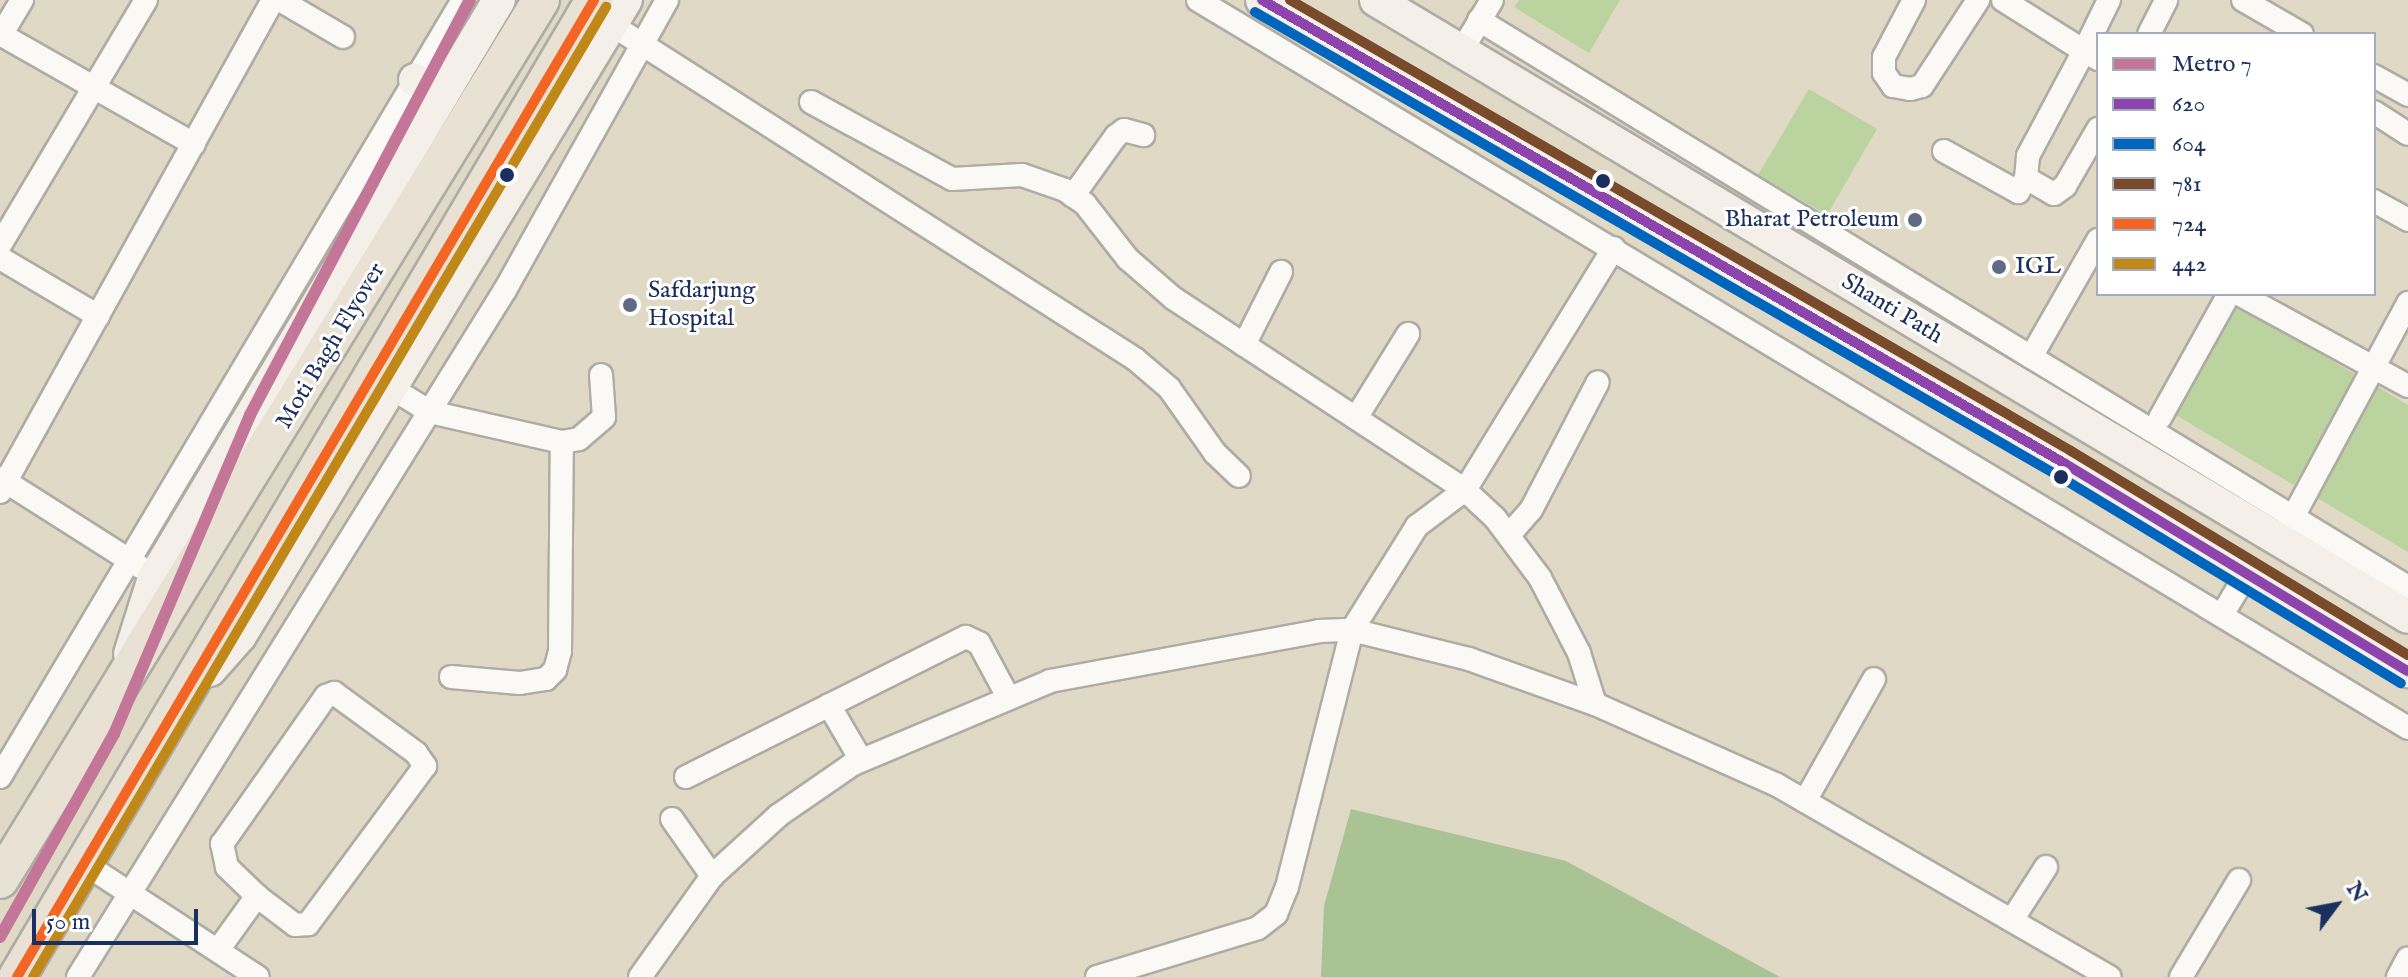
<!DOCTYPE html>
<html>
<head>
<meta charset="utf-8">
<style>
  body { margin:0 }
  #map { position:relative; width:2408px; height:977px; overflow:hidden; background:#e0d9c6; font-family:"IM FELL English",serif }
  div>[style] { position:absolute }
  .green>* { inset:0; background:#bbd39e }
  .forest>* { inset:0; background:#aac394 }
  .roads { filter:drop-shadow(2px 0 #aeaca4) drop-shadow(-2px 0 #aeaca4) drop-shadow(0 2px #aeaca4) drop-shadow(0 -2px #aeaca4) }
  .street>* { height:22px; margin:-11px; padding:0 11px; transform-origin:11px; border-radius:11px; background:#faf9f6 }
  .secondary>* { height:32px; margin:-16px; padding:0 16px; transform-origin:16px; border-radius:16px; background:#f4efe8 }
  .primary>* { height:36px; margin:-18px; padding:0 18px; transform-origin:18px; border-radius:18px; background:#e8e1d4 }
  .bus-1>* { height:10px; margin:-5px; padding:0 5px; transform-origin:5px; border-radius:5px; background:#8e44ad }
  .bus-2>* { height:10px; margin:-5px; padding:0 5px; transform-origin:5px; border-radius:5px; background:#0065bd }
  .bus-3>* { height:10px; margin:-5px; padding:0 5px; transform-origin:5px; border-radius:5px; background:#7a4b2a }
  .bus-4>* { height:10px; margin:-5px; padding:0 5px; transform-origin:5px; border-radius:5px; background:#f26522 }
  .bus-5>* { height:10px; margin:-5px; padding:0 5px; transform-origin:5px; border-radius:5px; background:#c08818 }
  .metro-1>* { height:12px; margin:-6px; padding:0 6px; transform-origin:6px; border-radius:6px; background:#c47698 }
  .dots>* { width:22px; height:22px; translate:-50% -50%; box-sizing:border-box; border:4px solid #fff; border-radius:50% }
  span { translate:-50% -50%; white-space:nowrap; text-align:center; line-height:1.15; -webkit-text-stroke:6px #fff; paint-order:stroke }
  .poi-label { font-size:24px; color:#1b2f5e }
  .right { translate:-100% -50%; text-align:right }
  .left { translate:0 -50%; text-align:left }
  .street-label { font-size:24px; color:#1b2f5e }
  .legend { position:absolute; left:2096px; top:32px; width:280px; height:264px; box-sizing:border-box; background:#fff; border:2px solid #a4acbf; margin:0; padding:10px 14px; list-style:none; font-size:24px; color:#1b2f5e }
  .legend li { display:flex; align-items:center; gap:16px; height:40px }
  .legend b { width:40px; border:2px solid #a4acbf }
  .north { position:absolute; left:2296px; top:865px; width:80px; height:80px; -webkit-text-stroke:6px #fff; paint-order:stroke; rotate:58deg; font-size:22px; font-weight:700; line-height:32px; text-align:center; color:#1b2f5e }
  .north::after { content:''; display:block; margin:auto; width:28px; height:36px; background:#1b2f5e; clip-path:polygon(50% 0,100% 100%,50% 72%,0 100%) }
  .scale { position:absolute; left:32px; top:909px; width:166px; height:36px; box-sizing:border-box; border:4px solid #1b2f5e; border-top:0; padding-left:10px; font-size:24px; line-height:28px; white-space:nowrap; color:#1b2f5e; -webkit-text-stroke:6px #fff; paint-order:stroke }
</style>
</head>
<body>
<div id="map">
  <div class="green">
    <div style="clip-path:polygon(1519px 0,1620px 0,1589px 53px,1514px 7px)"></div>
    <div style="clip-path:polygon(1809px 89px,1877px 129px,1827px 215px,1758px 175px)"></div>
    <div style="clip-path:polygon(2237px 305px,2358px 376px,2294px 485px,2174px 414px)"></div>
    <div style="clip-path:polygon(2373px 384px,2408px 405px,2408px 552px,2309px 493px)"></div>
  </div>
  <div class="forest">
    <div style="clip-path:polygon(1351px 809px,1566px 861px,1780px 977px,1321px 977px,1324px 906px)"></div>
  </div>
  <div class="roads">
    <div class="street">
      <div style="left:280px;top:0;width:73px;rotate:30.4deg"></div>
      <div style="left:1198px;top:0;width:1412px;rotate:31.03deg"></div>
      <div style="left:1914px;top:0;width:64px;rotate:117.8deg"></div>
      <div style="left:1884px;top:57px;width:16px;rotate:90deg"></div>
      <div style="left:1884px;top:73px;width:16px;rotate:55deg"></div>
      <div style="left:1893px;top:86px;width:17px;rotate:10deg"></div>
      <div style="left:1910px;top:89px;width:12px;rotate:-14deg"></div>
      <div style="left:1922px;top:86px;width:103px;rotate:-56.9deg"></div>
      <div style="left:2003px;top:0;width:96px;rotate:32.2deg"></div>
      <div style="left:2084px;top:51px;width:119px;rotate:118.1deg"></div>
      <div style="left:2028px;top:156px;width:22px;rotate:95deg"></div>
      <div style="left:2026px;top:178px;width:32px;rotate:30deg"></div>
      <div style="left:2054px;top:194px;width:14px;rotate:-36deg"></div>
      <div style="left:2065px;top:186px;width:66px;rotate:-59.9deg"></div>
      <div style="left:2243px;top:0;width:68px;rotate:30deg"></div>
      <div style="left:1479px;top:20px;width:1088px;rotate:31.4deg"></div>
      <div style="left:612px;top:25px;width:621px;rotate:32.56deg"></div>
      <div style="left:1135px;top:359px;width:45px;rotate:40.5deg"></div>
      <div style="left:1169px;top:388px;width:80px;rotate:54.7deg"></div>
      <div style="left:1215px;top:453px;width:33px;rotate:44deg"></div>
      <div style="left:0;top:34px;width:223px;rotate:29.6deg"></div>
      <div style="left:2149px;top:34px;width:38px;rotate:-63deg"></div>
      <div style="left:1px;top:35px;width:41px;rotate:-59deg"></div>
      <div style="left:1462px;top:50px;width:58px;rotate:-59deg"></div>
      <div style="left:2098px;top:59px;width:16px;rotate:-150deg"></div>
      <div style="left:2084px;top:51px;width:57px;rotate:-63.9deg"></div>
      <div style="left:2374px;top:76px;width:39px;rotate:29deg"></div>
      <div style="left:811px;top:102px;width:161px;rotate:28.6deg"></div>
      <div style="left:952px;top:179px;width:70px;rotate:-3.3deg"></div>
      <div style="left:1022px;top:175px;width:46px;rotate:19.2deg"></div>
      <div style="left:1065px;top:190px;width:24px;rotate:35deg"></div>
      <div style="left:1085px;top:204px;width:70px;rotate:52deg"></div>
      <div style="left:1128px;top:259px;width:60px;rotate:40.9deg"></div>
      <div style="left:1173px;top:298px;width:349px;rotate:33.3deg"></div>
      <div style="left:1465px;top:490px;width:41px;rotate:43deg"></div>
      <div style="left:1495px;top:518px;width:75px;rotate:53.1deg"></div>
      <div style="left:1540px;top:578px;width:85px;rotate:62.5deg"></div>
      <div style="left:1579px;top:653px;width:53px;rotate:72.6deg"></div>
      <div style="left:2374px;top:112px;width:40px;rotate:32.9deg"></div>
      <div style="left:1944px;top:151px;width:85px;rotate:29deg"></div>
      <div style="left:2018px;top:192px;width:16px;rotate:-60deg"></div>
      <div style="left:1073px;top:196px;width:74px;rotate:-54.4deg"></div>
      <div style="left:1116px;top:136px;width:10px;rotate:-37deg"></div>
      <div style="left:1124px;top:130px;width:20px;rotate:15deg"></div>
      <div style="left:2374px;top:201px;width:39px;rotate:29deg"></div>
      <div style="left:0;top:245px;width:285px;rotate:-59.2deg"></div>
      <div style="left:0;top:258px;width:114px;rotate:30.6deg"></div>
      <div style="left:2239px;top:294px;width:192px;rotate:28.6deg"></div>
      <div style="left:1244px;top:345px;width:82px;rotate:-63.1deg"></div>
      <div style="left:2031px;top:357px;width:135px;rotate:-60.2deg"></div>
      <div style="left:390px;top:387px;width:47px;rotate:32deg"></div>
      <div style="left:430px;top:412px;width:135px;rotate:12.8deg"></div>
      <div style="left:562px;top:442px;width:17px;rotate:-10deg"></div>
      <div style="left:579px;top:439px;width:33px;rotate:-41deg"></div>
      <div style="left:604px;top:417px;width:42px;rotate:-94.1deg"></div>
      <div style="left:1356px;top:418px;width:99px;rotate:-58.2deg"></div>
      <div style="left:2160px;top:418px;width:142px;rotate:-60.9deg"></div>
      <div style="left:0;top:478px;width:166px;rotate:32.4deg"></div>
      <div style="left:0;top:492px;width:563px;rotate:-60.98deg"></div>
      <div style="left:2286px;top:530px;width:258px;rotate:-61.7deg"></div>
      <div style="left:1509px;top:535px;width:33px;rotate:-49deg"></div>
      <div style="left:1531px;top:510px;width:144px;rotate:-62.4deg"></div>
      <div style="left:2222px;top:615px;width:49px;rotate:-59.2deg"></div>
      <div style="left:451px;top:677px;width:69px;rotate:5deg"></div>
      <div style="left:520px;top:683px;width:26px;rotate:-9deg"></div>
      <div style="left:546px;top:679px;width:13px;rotate:-45deg"></div>
      <div style="left:555px;top:670px;width:20px;rotate:-75deg"></div>
      <div style="left:560px;top:651px;width:209px;rotate:-89.5deg"></div>
      <div style="left:829px;top:705px;width:64px;rotate:59.8deg"></div>
      <div style="left:0;top:777px;width:904px;rotate:-59.21deg"></div>
      <div style="left:686px;top:777px;width:313px;rotate:-26.6deg"></div>
      <div style="left:966px;top:637px;width:14px;rotate:25deg"></div>
      <div style="left:979px;top:643px;width:59px;rotate:61.7deg"></div>
      <div style="left:1805px;top:801px;width:140px;rotate:-60.5deg"></div>
      <div style="left:672px;top:819px;width:70px;rotate:54.9deg"></div>
      <div style="left:82px;top:862px;width:210px;rotate:33.2deg"></div>
      <div style="left:2012px;top:920px;width:63px;rotate:-57.3deg"></div>
      <div style="left:218px;top:950px;width:67px;rotate:-54.2deg"></div>
      <div style="left:257px;top:896px;width:42px;rotate:-136deg"></div>
      <div style="left:227px;top:867px;width:24px;rotate:-102deg"></div>
      <div style="left:222px;top:844px;width:181px;rotate:-54.9deg"></div>
      <div style="left:326px;top:696px;width:9px;rotate:-21deg"></div>
      <div style="left:334px;top:693px;width:102px;rotate:36.2deg"></div>
      <div style="left:416px;top:753px;width:16px;rotate:55deg"></div>
      <div style="left:425px;top:766px;width:197px;rotate:126.5deg"></div>
      <div style="left:308px;top:924px;width:13px;rotate:176deg"></div>
      <div style="left:295px;top:925px;width:48px;rotate:-142.7deg"></div>
      <div style="left:78px;top:977px;width:809px;rotate:-58.14deg"></div>
      <div style="left:505px;top:290px;width:332px;rotate:-60.8deg"></div>
      <div style="left:640px;top:977px;width:124px;rotate:-54.5deg"></div>
      <div style="left:712px;top:876px;width:91px;rotate:-42.3deg"></div>
      <div style="left:779px;top:815px;width:90px;rotate:-34.6deg"></div>
      <div style="left:853px;top:764px;width:214px;rotate:-22.8deg"></div>
      <div style="left:1050px;top:681px;width:274px;rotate:-10.5deg"></div>
      <div style="left:1319px;top:631px;width:33px;rotate:-2deg"></div>
      <div style="left:1352px;top:630px;width:121px;rotate:13.9deg"></div>
      <div style="left:1469px;top:659px;width:134px;rotate:19.7deg"></div>
      <div style="left:1595px;top:704px;width:199px;rotate:24deg"></div>
      <div style="left:1777px;top:785px;width:384px;rotate:30deg"></div>
      <div style="left:1097px;top:977px;width:168px;rotate:-16.9deg"></div>
      <div style="left:1258px;top:928px;width:23px;rotate:-38deg"></div>
      <div style="left:1276px;top:914px;width:29px;rotate:-68deg"></div>
      <div style="left:1287px;top:887px;width:265px;rotate:-75.8deg"></div>
      <div style="left:1352px;top:630px;width:123px;rotate:-58deg"></div>
      <div style="left:1417px;top:526px;width:60px;rotate:-36.9deg"></div>
      <div style="left:1465px;top:490px;width:284px;rotate:-58.4deg"></div>
      <div style="left:2181px;top:977px;width:113px;rotate:-59.1deg"></div>
      <div style="left:2398px;top:977px;width:21px;rotate:-62deg"></div>
    </div>
    <div class="secondary">
      <div style="left:1262px;top:0;width:926px;rotate:30deg"></div>
      <div style="left:2064px;top:463px;width:402px;rotate:31.2deg"></div>
      <div style="left:1376px;top:0;width:1202px;rotate:30.87deg"></div>
      <div style="left:415px;top:80px;width:31px;rotate:29deg"></div>
      <div style="left:130px;top:654px;width:80px;rotate:-72.5deg"></div>
      <div style="left:154px;top:578px;width:673px;rotate:-59.17deg"></div>
      <div style="left:210px;top:670px;width:45px;rotate:-48.6deg"></div>
      <div style="left:240px;top:636px;width:744px;rotate:-58.75deg"></div>
    </div>
    <div class="primary">
      <div style="left:0;top:880px;width:1033px;rotate:-58.42deg"></div>
      <div style="left:17px;top:977px;width:1135px;rotate:-59.43deg"></div>
    </div>
  </div>
  <div class="bus-1">
    <div style="left:1262px;top:0;width:926px;rotate:30deg"></div>
    <div style="left:2064px;top:463px;width:402px;rotate:31.2deg"></div>
  </div>
  <div class="bus-2">
    <div style="left:1255px;top:12px;width:926px;rotate:30deg"></div>
    <div style="left:2057px;top:475px;width:402px;rotate:31.2deg"></div>
  </div>
  <div class="bus-3">
    <div style="left:1290px;top:0;width:902px;rotate:30deg"></div>
    <div style="left:2071px;top:451px;width:394px;rotate:31.2deg"></div>
  </div>
  <div class="bus-4">
    <div style="left:17px;top:977px;width:1135px;rotate:-59.43deg"></div>
  </div>
  <div class="bus-5">
    <div style="left:33px;top:977px;width:1127px;rotate:-59.43deg"></div>
  </div>
  <div class="metro-1">
    <div style="left:0;top:937px;width:233px;rotate:-60.7deg"></div>
    <div style="left:114px;top:734px;width:347px;rotate:-66.9deg"></div>
    <div style="left:250px;top:415px;width:470px;rotate:-62.1deg"></div>
  </div>
  <div class="dots">
    <div style="left:507px;top:175px;background:#1b2f5e"></div>
    <div style="left:1603px;top:181px;background:#1b2f5e"></div>
    <div style="left:1915px;top:220px;background:#606a82"></div>
    <div style="left:1999px;top:267px;background:#606a82"></div>
    <div style="left:630px;top:305px;background:#606a82"></div>
    <div style="left:2061px;top:477px;background:#1b2f5e"></div>
  </div>
  <div class="poi-label">
    <span class="right" style="left:1899px;top:220px">Bharat Petroleum</span>
    <span class="left" style="left:2015px;top:267px">IGL</span>
    <span class="left" style="left:648px;top:305px">Safdarjung<br>Hospital</span>
  </div>
  <div class="street-label">
    <span style="left:1892px;top:309px;rotate:31deg">Shanti Path</span>
    <span style="left:331px;top:346px;rotate:-59deg">Moti Bagh Flyover</span>
  </div>
  <ul class="legend">
  <li><b style="height:10px;background:#c47698"></b>Metro 7</li>
  <li><b style="height:10px;background:#8e44ad"></b>620</li>
  <li><b style="height:10px;background:#0065bd"></b>604</li>
  <li><b style="height:10px;background:#7a4b2a"></b>781</li>
  <li><b style="height:10px;background:#f26522"></b>724</li>
  <li><b style="height:10px;background:#c08818"></b>442</li>
  </ul>
  <div class="north">N</div>
  <div class="scale">50 m</div>
</div>
</body>
</html>
